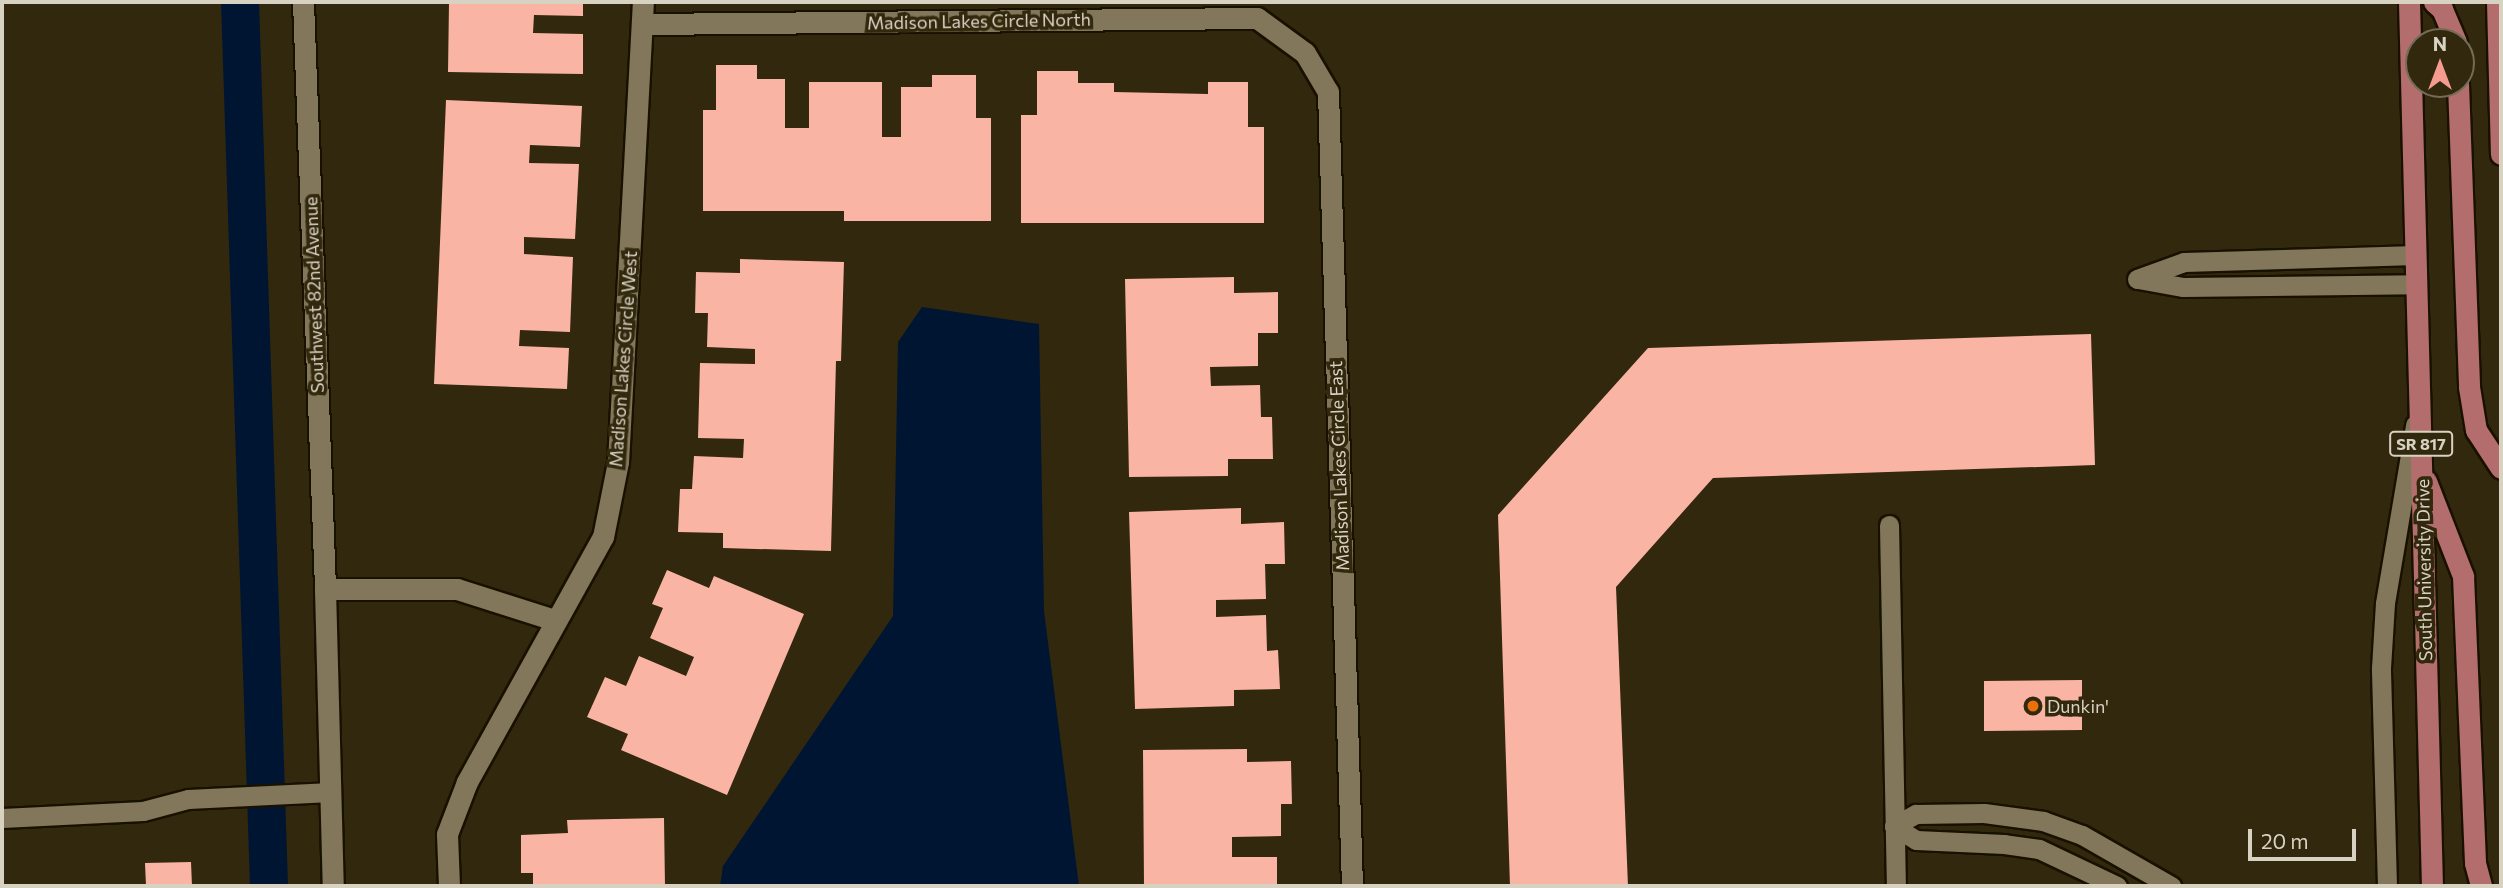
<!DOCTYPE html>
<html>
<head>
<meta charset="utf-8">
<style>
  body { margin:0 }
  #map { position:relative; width:2503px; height:888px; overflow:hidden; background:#32280d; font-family:Commissioner,sans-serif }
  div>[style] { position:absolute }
  .water>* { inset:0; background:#001531 }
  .canal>* { height:38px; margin:-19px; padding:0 19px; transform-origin:19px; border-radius:19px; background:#001531 }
  .building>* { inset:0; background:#fab4a4 }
  .roads { filter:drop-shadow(2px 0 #191100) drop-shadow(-2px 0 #191100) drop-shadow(0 2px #191100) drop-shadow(0 -2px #191100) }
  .lane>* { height:19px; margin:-9.5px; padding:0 9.5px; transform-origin:9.5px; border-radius:9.5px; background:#82775a }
  .street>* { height:21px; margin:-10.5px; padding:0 10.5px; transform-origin:10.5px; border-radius:10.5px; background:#82775a }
  .primary>* { height:21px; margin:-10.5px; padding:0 10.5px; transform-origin:10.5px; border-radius:10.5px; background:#b36d6c }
  .dots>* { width:19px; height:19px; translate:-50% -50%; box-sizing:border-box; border:4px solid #32280d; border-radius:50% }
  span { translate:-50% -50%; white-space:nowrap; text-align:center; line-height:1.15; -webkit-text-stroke:7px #32280d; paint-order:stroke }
  .shield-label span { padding:2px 5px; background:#32280d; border:2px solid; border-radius:5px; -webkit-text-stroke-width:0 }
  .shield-label { font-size:16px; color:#d8d2c3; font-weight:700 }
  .street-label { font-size:18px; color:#d8d2c3 }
  .poi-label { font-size:18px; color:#d8d2c3 }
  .left { translate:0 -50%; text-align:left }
  .frame { position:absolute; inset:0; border:4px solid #d8d2c3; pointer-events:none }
  .north { position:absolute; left:2405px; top:28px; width:70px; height:70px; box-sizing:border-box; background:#32280d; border:2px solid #746c56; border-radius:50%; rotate:0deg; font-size:19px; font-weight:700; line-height:28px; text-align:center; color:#d8d2c3 }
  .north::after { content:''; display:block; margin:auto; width:24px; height:32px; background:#f59c91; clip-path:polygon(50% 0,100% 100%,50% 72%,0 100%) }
  .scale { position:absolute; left:2248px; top:829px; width:108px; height:32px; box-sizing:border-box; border:4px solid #d8d2c3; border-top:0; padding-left:9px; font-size:21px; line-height:24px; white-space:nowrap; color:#d8d2c3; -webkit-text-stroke:5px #32280d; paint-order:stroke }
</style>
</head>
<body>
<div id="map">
  <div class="water">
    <div style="clip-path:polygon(922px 307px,1039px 324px,1044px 611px,1079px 886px,720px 886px,723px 866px,893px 616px,898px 342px)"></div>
  </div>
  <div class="canal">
    <div style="left:240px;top:2px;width:884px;rotate:88.12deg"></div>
  </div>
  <div class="building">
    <div style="clip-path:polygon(449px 2px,583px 2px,583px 16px,534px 15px,533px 33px,583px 34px,583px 74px,448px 72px)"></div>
    <div style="clip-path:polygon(716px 65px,757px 65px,757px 79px,785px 79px,785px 128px,809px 128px,809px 82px,882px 82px,882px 137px,901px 137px,901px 87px,932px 87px,932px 75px,976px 75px,976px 118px,991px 118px,991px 221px,844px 221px,844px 211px,703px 211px,703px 110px,716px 110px)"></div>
    <div style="clip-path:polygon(1037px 71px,1078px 71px,1078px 83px,1114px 83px,1114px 92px,1208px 94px,1208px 82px,1248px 82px,1248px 127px,1264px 127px,1264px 223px,1021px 223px,1021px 115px,1037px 115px)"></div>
    <div style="clip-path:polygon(446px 100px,582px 106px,580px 147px,530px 145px,529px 163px,579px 164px,575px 239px,524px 237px,524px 254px,573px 257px,570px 332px,520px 330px,519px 346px,569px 348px,567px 389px,434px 384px)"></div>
    <div style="clip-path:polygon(740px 259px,844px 262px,841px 361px,836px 361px,831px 551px,723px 548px,723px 533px,678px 532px,680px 489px,692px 489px,694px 456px,743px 458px,744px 439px,698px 438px,700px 363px,755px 364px,755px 349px,707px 347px,708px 313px,695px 313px,696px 272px,740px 273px)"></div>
    <div style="clip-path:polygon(1234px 277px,1234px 293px,1278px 292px,1278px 333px,1258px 333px,1258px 366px,1210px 367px,1211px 386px,1260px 385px,1261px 417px,1272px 417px,1273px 459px,1228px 459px,1228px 476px,1129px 477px,1125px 279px)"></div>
    <div style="clip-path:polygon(2091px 334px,2095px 465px,1713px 478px,1616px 587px,1628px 886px,1510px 886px,1498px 515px,1648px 348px)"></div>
    <div style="clip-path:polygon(1241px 508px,1241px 524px,1284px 522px,1285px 564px,1265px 564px,1266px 599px,1216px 600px,1216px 617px,1266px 615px,1267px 651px,1278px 650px,1280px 689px,1234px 690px,1234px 706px,1135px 709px,1129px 512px)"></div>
    <div style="clip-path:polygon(667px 570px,709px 588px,714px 576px,804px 614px,727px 795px,621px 750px,628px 734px,587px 717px,605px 677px,626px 686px,639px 656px,686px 676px,694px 657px,650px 638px,663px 608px,652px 604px)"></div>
    <div style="clip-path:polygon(2082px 680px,2082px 730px,1984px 731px,1984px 681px)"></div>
    <div style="clip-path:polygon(1247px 749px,1247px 762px,1291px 761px,1292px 804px,1281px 804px,1281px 836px,1232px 837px,1232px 857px,1277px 857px,1277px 886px,1144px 886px,1143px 750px)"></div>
    <div style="clip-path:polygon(664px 818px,665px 886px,533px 886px,533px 873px,521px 873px,521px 835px,568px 833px,567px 820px)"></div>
    <div style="clip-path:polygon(191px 862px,192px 886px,146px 886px,145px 863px)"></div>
  </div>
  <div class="roads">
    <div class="lane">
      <div style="left:2137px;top:279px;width:50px;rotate:-19.9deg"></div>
      <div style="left:2184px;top:262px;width:232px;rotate:-1.7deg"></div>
      <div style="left:2138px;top:279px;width:46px;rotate:10.1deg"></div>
      <div style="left:2183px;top:287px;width:234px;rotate:-0.7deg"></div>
      <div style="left:1889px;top:525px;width:361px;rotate:88.9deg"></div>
      <div style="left:2px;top:818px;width:141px;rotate:-2.8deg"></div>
      <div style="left:143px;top:811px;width:47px;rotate:-14.9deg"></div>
      <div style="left:188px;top:799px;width:143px;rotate:-2.8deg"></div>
      <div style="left:2117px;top:886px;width:86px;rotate:-154.6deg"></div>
      <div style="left:2039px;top:849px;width:35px;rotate:-172deg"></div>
      <div style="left:2004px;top:844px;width:88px;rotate:-177.4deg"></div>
      <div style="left:1916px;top:840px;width:26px;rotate:-148deg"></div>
      <div style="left:1894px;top:826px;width:25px;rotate:-29deg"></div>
      <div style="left:1916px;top:814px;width:68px;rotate:-0.8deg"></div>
      <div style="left:1984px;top:813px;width:60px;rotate:7.7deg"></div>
      <div style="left:2043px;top:821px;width:41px;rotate:19.7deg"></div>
      <div style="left:2082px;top:835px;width:103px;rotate:29.8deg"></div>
      <div style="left:2387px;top:886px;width:218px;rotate:-91.6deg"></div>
      <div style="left:2381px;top:668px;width:65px;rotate:-86.5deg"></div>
      <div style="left:2385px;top:603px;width:181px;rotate:-80.4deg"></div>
    </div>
    <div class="street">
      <div style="left:303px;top:2px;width:587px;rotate:87.85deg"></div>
      <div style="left:325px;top:589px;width:297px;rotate:88.5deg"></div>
      <div style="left:643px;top:24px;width:614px;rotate:-0.56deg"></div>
      <div style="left:1257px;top:18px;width:59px;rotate:36.1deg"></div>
      <div style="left:1305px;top:53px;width:45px;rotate:59.5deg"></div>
      <div style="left:1328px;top:92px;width:794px;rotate:88.27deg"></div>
      <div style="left:325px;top:589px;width:132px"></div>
      <div style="left:457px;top:589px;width:103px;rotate:17.6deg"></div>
      <div style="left:449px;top:886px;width:52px;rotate:-92.2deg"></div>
      <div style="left:447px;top:834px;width:56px;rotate:-69deg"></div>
      <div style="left:467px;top:782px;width:280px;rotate:-61deg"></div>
      <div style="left:603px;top:537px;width:76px;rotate:-78.7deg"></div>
      <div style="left:618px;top:462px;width:461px;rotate:-86.9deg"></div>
    </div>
    <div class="primary">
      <div style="left:2409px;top:2px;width:884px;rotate:88.51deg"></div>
      <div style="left:2434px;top:2px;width:11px;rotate:41deg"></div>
      <div style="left:2442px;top:9px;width:36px;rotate:67deg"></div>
      <div style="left:2497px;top:2px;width:152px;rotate:88.5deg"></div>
      <div style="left:2458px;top:84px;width:303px;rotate:87.9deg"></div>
      <div style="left:2469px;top:387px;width:44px;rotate:80.8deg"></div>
      <div style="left:2476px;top:430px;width:45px;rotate:56.7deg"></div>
      <div style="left:2426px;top:481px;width:102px;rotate:68.7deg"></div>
      <div style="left:2463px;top:576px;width:287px;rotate:87.6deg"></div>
      <div style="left:2475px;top:863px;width:24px;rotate:75deg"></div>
    </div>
  </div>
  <div class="dots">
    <div style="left:2033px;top:706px;background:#e8710a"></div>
  </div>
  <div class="shield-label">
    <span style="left:2421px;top:444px">SR 817</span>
  </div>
  <div class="street-label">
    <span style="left:979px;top:21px;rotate:-1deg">Madison Lakes Circle North</span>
    <span style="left:314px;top:295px;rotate:-92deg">Southwest 82nd Avenue</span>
    <span style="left:623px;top:359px;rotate:-86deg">Madison Lakes Circle West</span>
    <span style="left:1339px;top:466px;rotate:-92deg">Madison Lakes Circle East</span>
    <span style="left:2424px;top:570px;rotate:-91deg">South University Drive</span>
  </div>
  <div class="poi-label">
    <span class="left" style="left:2047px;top:706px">Dunkin'</span>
  </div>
  <div class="frame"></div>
  <div class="north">N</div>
  <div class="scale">20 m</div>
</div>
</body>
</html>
